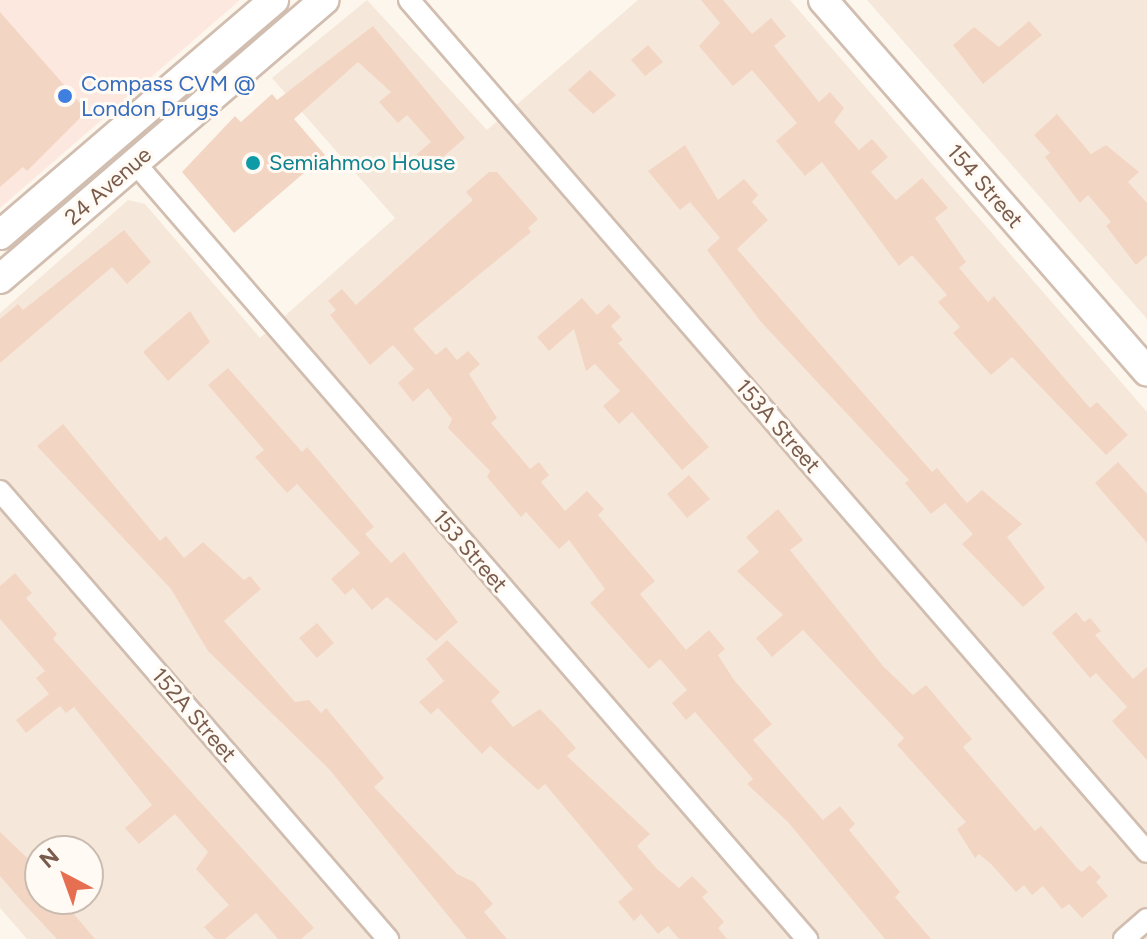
<!DOCTYPE html>
<html>
<head>
<meta charset="utf-8">
<style>
  body { margin:0 }
  #map { position:relative; width:1147px; height:939px; overflow:hidden; background:#fdf6ec; font-family:Figtree,sans-serif }
  div>[style] { position:absolute }
  .residential>* { inset:0; background:#f5e8da }
  .commercial>* { inset:0; background:#fde8e0 }
  .building>* { inset:0; background:#f3d5c3 }
  .roads { filter:drop-shadow(2px 0 #d1beb0) drop-shadow(-2px 0 #d1beb0) drop-shadow(0 2px #d1beb0) drop-shadow(0 -2px #d1beb0) }
  .street>* { height:20px; margin:-10px; padding:0 10px; transform-origin:10px; border-radius:10px; background:#fff }
  .secondary>* { height:28px; margin:-14px; padding:0 14px; transform-origin:14px; border-radius:14px; background:#fff }
  .dots>* { width:22px; height:22px; translate:-50% -50%; box-sizing:border-box; border:4px solid #fffaf3; border-radius:50% }
  span { translate:-50% -50%; white-space:nowrap; text-align:center; line-height:1.15; -webkit-text-stroke:6px #fffaf3; paint-order:stroke }
  .shop-label { font-size:22px; color:#366cbe }
  .left { translate:0 -50%; text-align:left }
  .culture-label { font-size:22px; color:#0d838f }
  .street-label { font-size:22px; color:#7a5c4d }
  .north { position:absolute; left:24px; top:835px; width:80px; height:80px; box-sizing:border-box; background:#fffaf3; border:2px solid #cabbb1; border-radius:50%; rotate:319deg; font-size:22px; font-weight:700; line-height:32px; text-align:center; color:#7a5c4d }
  .north::after { content:''; display:block; margin:auto; width:28px; height:36px; background:#e76f51; clip-path:polygon(50% 0,100% 100%,50% 72%,0 100%) }
</style>
</head>
<body>
<div id="map">
  <div class="residential">
    <div style="clip-path:polygon(evenodd,367px 0,487px 130px,638px 0,790px 0,1147px 412px,1147px 939px,27px 939px,0 908px,0 313px,128px 200px,145px 204px,260px 338px,395px 218px,272px 78px,367px 0,40px 851px,88px 851px,88px 899px,40px 899px,40px 851px)"></div>
    <div style="clip-path:polygon(867px 0,1147px 0,1147px 319px)"></div>
  </div>
  <div class="commercial">
    <div style="clip-path:polygon(0 0,240px 0,0 208px)"></div>
  </div>
  <div class="building">
    <div style="clip-path:polygon(701px 0,723px 0,752px 34px,771px 18px,786px 36px,774px 46px,819px 102px,830px 92px,844px 108px,834px 122px,859px 150px,872px 139px,888px 157px,871px 172px,896px 200px,922px 178px,948px 208px,935px 218px,966px 262px,959px 268px,988px 302px,994px 296px,1090px 408px,1097px 402px,1128px 435px,1106px 455px,1012px 357px,991px 375px,953px 333px,960px 327px,938px 302px,947px 295px,912px 255px,899px 266px,822px 162px,805px 176px,776px 141px,797px 123px,752px 70px,733px 86px,699px 46px,720px 23px)"></div>
    <div style="clip-path:polygon(0 12px,87px 111px,27px 171px,23px 167px,0 187px)"></div>
    <div style="clip-path:polygon(1029px 21px,1042px 35px,983px 84px,953px 45px,974px 27px,999px 47px)"></div>
    <div style="clip-path:polygon(373px 26px,465px 138px,430px 168px,417px 154px,431px 142px,407px 115px,398px 123px,379px 102px,391px 92px,358px 62px,294px 119px,325px 155px,234px 233px,182px 172px,235px 116px,241px 122px,272px 94px,277px 100px)"></div>
    <div style="clip-path:polygon(648px 45px,663px 62px,645px 76px,631px 60px)"></div>
    <div style="clip-path:polygon(590px 70px,616px 95px,593px 114px,568px 90px)"></div>
    <div style="clip-path:polygon(1057px 114px,1091px 154px,1106px 145px,1139px 172px,1128px 182px,1147px 203px,1147px 255px,1136px 265px,1106px 226px,1111px 222px,1088px 195px,1080px 203px,1045px 157px,1050px 153px,1034px 135px)"></div>
    <div style="clip-path:polygon(685px 145px,718px 200px,744px 179px,758px 195px,752px 202px,768px 220px,737px 249px,932px 472px,937px 468px,967px 503px,982px 490px,1022px 524px,1007px 537px,1045px 588px,1023px 607px,962px 544px,973px 534px,945px 503px,931px 514px,905px 483px,909px 480px,761px 322px,707px 250px,720px 238px,690px 202px,680px 210px,648px 171px)"></div>
    <div style="clip-path:polygon(489px 172px,497px 172px,538px 219px,528px 228px,531px 232px,413px 329px,436px 355px,446px 347px,457px 360px,468px 351px,480px 364px,469px 374px,497px 418px,491px 423px,530px 469px,539px 462px,549px 475px,541px 482px,565px 511px,587px 491px,604px 509px,598px 515px,655px 581px,640px 594px,686px 650px,709px 630px,725px 649px,718px 655px,734px 680px,772px 724px,753px 740px,823px 820px,840px 806px,855px 824px,849px 830px,900px 892px,895px 897px,931px 939px,885px 939px,788px 822px,747px 784px,753px 779px,695px 712px,686px 720px,672px 703px,687px 690px,660px 659px,649px 669px,590px 603px,605px 589px,569px 540px,559px 549px,526px 512px,521px 517px,487px 477px,490px 471px,448px 428px,452px 419px,428px 388px,413px 402px,398px 383px,414px 369px,393px 345px,370px 365px,330px 315px,336px 310px,328px 301px,342px 289px,356px 305px,473px 200px,466px 192px)"></div>
    <div style="clip-path:polygon(124px 230px,151px 262px,127px 284px,112px 267px,0 363px,0 319px,18px 304px,23px 310px)"></div>
    <div style="clip-path:polygon(582px 298px,597px 315px,609px 304px,621px 317px,611px 326px,623px 340px,618px 343px,709px 447px,682px 470px,632px 412px,619px 424px,603px 406px,620px 391px,595px 364px,586px 371px,574px 329px,549px 351px,537px 337px)"></div>
    <div style="clip-path:polygon(190px 311px,210px 342px,168px 381px,143px 352px)"></div>
    <div style="clip-path:polygon(228px 368px,302px 452px,307px 447px,319px 461px,374px 527px,365px 534px,391px 563px,404px 552px,458px 622px,436px 641px,387px 597px,372px 610px,353px 588px,345px 595px,331px 579px,360px 553px,297px 484px,287px 493px,255px 457px,264px 450px,208px 385px)"></div>
    <div style="clip-path:polygon(63px 424px,160px 541px,166px 536px,184px 558px,203px 542px,244px 580px,250px 576px,261px 589px,224px 621px,295px 702px,309px 700px,321px 713px,326px 708px,384px 778px,374px 787px,457px 874px,474px 882px,493px 904px,484px 912px,507px 939px,467px 939px,329px 769px,208px 651px,171px 589px,37px 446px)"></div>
    <div style="clip-path:polygon(1118px 462px,1147px 494px,1147px 543px,1095px 483px)"></div>
    <div style="clip-path:polygon(689px 475px,710px 499px,687px 518px,667px 494px)"></div>
    <div style="clip-path:polygon(778px 509px,803px 540px,790px 550px,883px 666px,913px 695px,926px 685px,972px 739px,963px 747px,1035px 831px,1041px 826px,1077px 868px,1082px 872px,1090px 865px,1101px 877px,1096px 882px,1108px 896px,1082px 918px,1069px 904px,1062px 909px,1043px 886px,1032px 895px,1024px 885px,1016px 892px,991px 864px,979px 854px,975px 858px,957px 829px,966px 822px,897px 745px,904px 738px,803px 630px,772px 657px,756px 638px,783px 615px,737px 571px,759px 552px,746px 537px)"></div>
    <div style="clip-path:polygon(15px 573px,32px 593px,26px 598px,57px 634px,53px 639px,314px 928px,301px 939px,278px 939px,256px 913px,225px 939px,215px 939px,204px 927px,229px 905px,196px 869px,208px 852px,175px 814px,139px 844px,125px 828px,152px 805px,74px 707px,66px 713px,60px 706px,26px 733px,16px 720px,49px 694px,36px 678px,45px 671px,0 619px,0 586px)"></div>
    <div style="clip-path:polygon(1076px 612px,1084px 622px,1090px 618px,1101px 631px,1095px 635px,1133px 679px,1147px 667px,1147px 760px,1112px 721px,1127px 707px,1096px 673px,1090px 678px,1052px 633px)"></div>
    <div style="clip-path:polygon(317px 623px,334px 643px,317px 658px,299px 638px)"></div>
    <div style="clip-path:polygon(447px 640px,500px 692px,491px 701px,513px 727px,540px 709px,560px 730px,576px 748px,567px 756px,650px 834px,637px 846px,657px 869px,679px 888px,692px 876px,708px 892px,702px 897px,724px 922px,718px 928px,727px 939px,679px 939px,668px 926px,658px 934px,641px 914px,634px 921px,618px 902px,633px 889px,545px 784px,538px 790px,490px 746px,482px 754px,438px 708px,431px 714px,419px 702px,444px 681px,426px 659px)"></div>
    <div style="clip-path:polygon(0 832px,40px 870px,40px 899px,61px 899px,95px 939px,57px 939px,25px 905px,0 876px)"></div>
  </div>
  <div class="roads">
    <div class="street">
      <div style="left:409px;top:0;width:1127px;rotate:49.1deg"></div>
      <div style="left:135px;top:163px;width:1027px;rotate:49.11deg"></div>
      <div style="left:0;top:491px;width:593px;rotate:49.11deg"></div>
      <div style="left:1124px;top:939px;width:30px;rotate:-41deg"></div>
    </div>
    <div class="secondary">
      <div style="left:823px;top:0;width:493px;rotate:48.9deg"></div>
      <div style="left:0;top:235px;width:361px;rotate:-40.6deg"></div>
      <div style="left:0;top:279px;width:428px;rotate:-40.7deg"></div>
    </div>
  </div>
  <div class="dots">
    <div style="left:65px;top:96px;background:#3f7fe0"></div>
    <div style="left:253px;top:163px;background:#0f9aa8"></div>
  </div>
  <div class="shop-label">
    <span class="left" style="left:81px;top:96px">Compass CVM @<br>London Drugs</span>
  </div>
  <div class="culture-label">
    <span class="left" style="left:269px;top:163px">Semiahmoo House</span>
  </div>
  <div class="street-label">
    <span style="left:108px;top:186px;rotate:-41deg">24 Avenue</span>
    <span style="left:985px;top:186px;rotate:49deg">154 Street</span>
    <span style="left:778px;top:426px;rotate:49deg">153A Street</span>
    <span style="left:470px;top:551px;rotate:49deg">153 Street</span>
    <span style="left:194px;top:715px;rotate:49deg">152A Street</span>
  </div>
  <div class="north">N</div>
</div>
</body>
</html>
